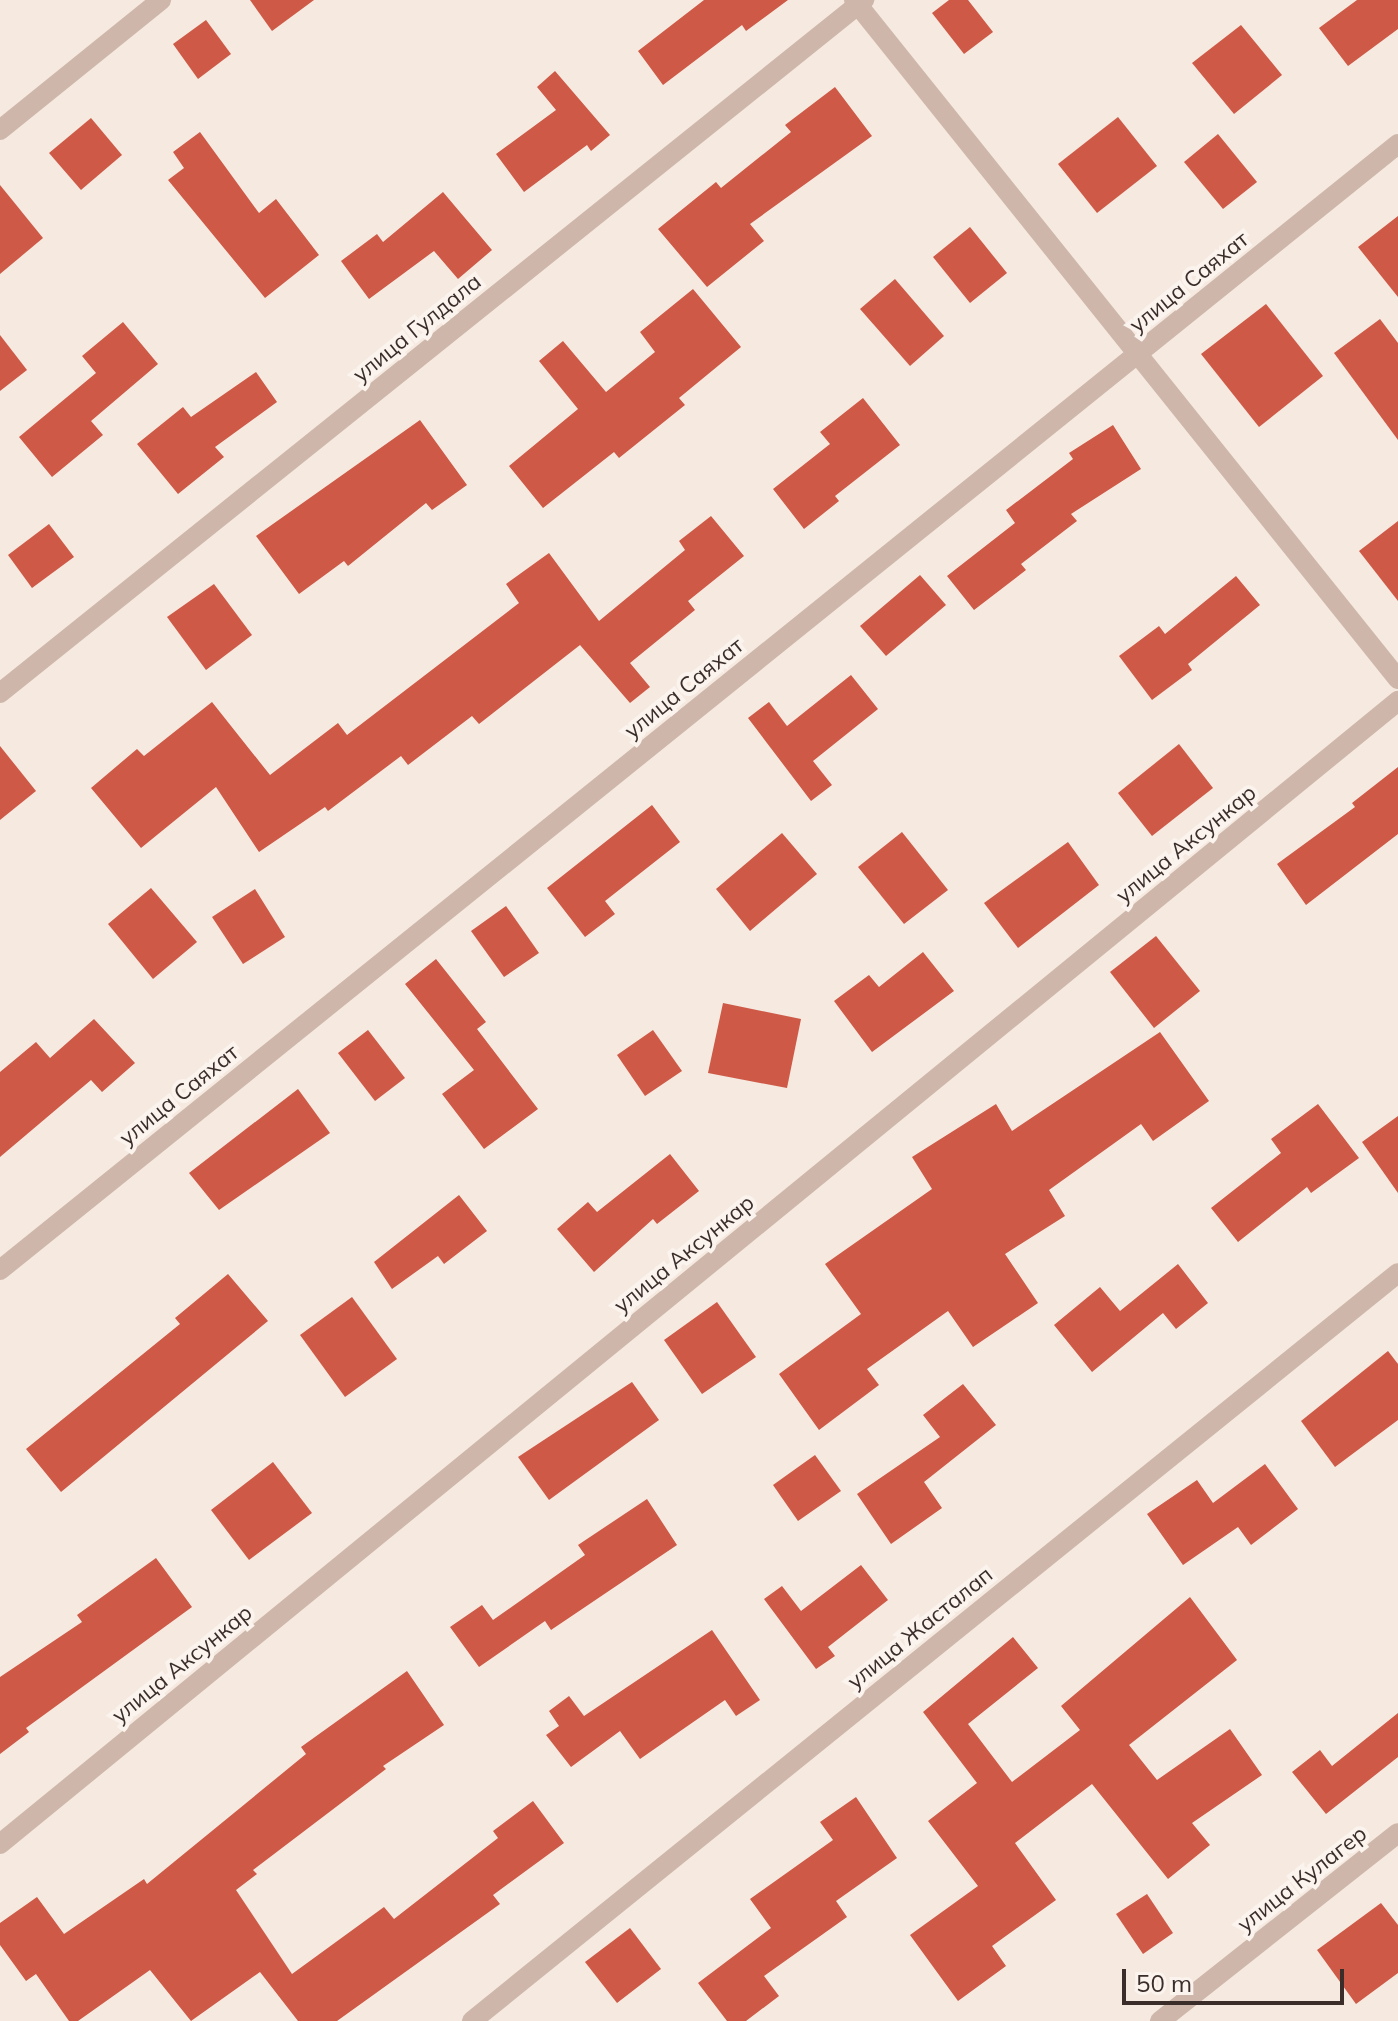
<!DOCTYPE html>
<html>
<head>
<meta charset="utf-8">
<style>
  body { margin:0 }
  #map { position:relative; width:1398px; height:2021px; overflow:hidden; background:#f5e9e0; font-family:Mulish,sans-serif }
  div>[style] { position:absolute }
  .building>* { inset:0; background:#cd5946 }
  .minor>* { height:20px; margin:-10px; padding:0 10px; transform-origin:10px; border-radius:10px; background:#ceb7aa }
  span { translate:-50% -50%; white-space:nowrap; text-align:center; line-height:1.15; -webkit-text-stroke:8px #fbf3ed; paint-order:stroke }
  .street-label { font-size:22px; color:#3b2e2a }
  .scale { position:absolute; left:1122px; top:1969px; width:222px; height:36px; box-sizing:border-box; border:4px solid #3b2e2a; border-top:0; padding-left:10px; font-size:24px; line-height:28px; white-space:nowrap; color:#3b2e2a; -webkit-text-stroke:6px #fbf3ed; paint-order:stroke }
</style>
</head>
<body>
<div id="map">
  <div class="building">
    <div style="clip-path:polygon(250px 0,314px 0,272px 31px)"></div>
    <div style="clip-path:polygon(704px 0,788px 0,746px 31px,742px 25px,663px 85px,638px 51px)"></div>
    <div style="clip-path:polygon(949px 0,968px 0,993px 32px,964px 54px,932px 13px)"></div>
    <div style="clip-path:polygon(1357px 0,1398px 0,1398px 29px,1348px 66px,1319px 28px)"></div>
    <div style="clip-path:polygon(206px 20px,231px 54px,198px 79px,173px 44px)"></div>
    <div style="clip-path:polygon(1241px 25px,1282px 75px,1234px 114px,1192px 63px)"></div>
    <div style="clip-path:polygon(555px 71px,610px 135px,591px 151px,587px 145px,524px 192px,496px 154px,556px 110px,537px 87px)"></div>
    <div style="clip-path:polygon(835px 87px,872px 136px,750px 224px,764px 241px,707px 287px,658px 229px,716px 182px,721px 188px,791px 132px,785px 125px)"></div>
    <div style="clip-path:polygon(1118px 117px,1157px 166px,1097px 213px,1058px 164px)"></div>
    <div style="clip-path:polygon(91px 118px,122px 155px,81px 190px,49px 153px)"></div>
    <div style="clip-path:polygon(200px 132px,259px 213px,276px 199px,319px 255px,265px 298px,168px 180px,184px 168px,173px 152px)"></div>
    <div style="clip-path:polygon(1218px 134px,1257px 182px,1223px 209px,1184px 162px)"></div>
    <div style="clip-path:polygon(0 185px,43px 238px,0 274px)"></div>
    <div style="clip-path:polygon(443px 192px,492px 250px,458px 279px,434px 251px,369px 299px,341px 261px,377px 234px,383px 242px)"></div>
    <div style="clip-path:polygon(1398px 216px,1398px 297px,1358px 247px)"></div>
    <div style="clip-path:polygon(970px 227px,1007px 273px,970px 303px,933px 257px)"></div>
    <div style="clip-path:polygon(895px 279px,944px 336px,910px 366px,860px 309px)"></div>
    <div style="clip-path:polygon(693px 289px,741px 347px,679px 398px,685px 405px,619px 458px,614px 452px,543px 508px,509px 466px,578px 409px,539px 361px,563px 341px,606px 392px,655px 352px,640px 332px)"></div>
    <div style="clip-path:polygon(1266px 304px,1323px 376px,1259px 427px,1201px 354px)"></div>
    <div style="clip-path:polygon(1380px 319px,1398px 343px,1398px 440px,1334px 353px)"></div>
    <div style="clip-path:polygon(123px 322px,158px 364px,91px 421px,103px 435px,52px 477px,19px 437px,96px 373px,82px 356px)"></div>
    <div style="clip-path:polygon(0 335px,27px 370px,0 391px)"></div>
    <div style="clip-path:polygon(256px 372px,277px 402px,215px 447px,224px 457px,178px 494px,137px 444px,183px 407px,191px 417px)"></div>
    <div style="clip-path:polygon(863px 398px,900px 445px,835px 496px,839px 501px,804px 529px,773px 489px,830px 444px,820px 432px)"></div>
    <div style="clip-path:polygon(420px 420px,467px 485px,432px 510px,426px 503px,348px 566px,344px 561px,299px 594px,256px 536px)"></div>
    <div style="clip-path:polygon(1113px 425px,1141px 469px,1071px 514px,1077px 521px,1021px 564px,1026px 570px,974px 610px,947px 576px,1015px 523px,1006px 510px,1073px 459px,1069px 453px)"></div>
    <div style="clip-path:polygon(711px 516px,744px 556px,688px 601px,695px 610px,630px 663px,650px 687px,630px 703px,580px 645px,479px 724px,472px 716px,408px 765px,401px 756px,328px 811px,325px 807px,259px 852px,216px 787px,141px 848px,91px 788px,137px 749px,144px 756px,212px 702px,270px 775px,338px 723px,347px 735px,519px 603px,506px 584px,549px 553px,599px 621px,685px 550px,679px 541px)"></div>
    <div style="clip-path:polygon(1398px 521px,1398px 601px,1359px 551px)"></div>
    <div style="clip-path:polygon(49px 524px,74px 557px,32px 588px,8px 555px)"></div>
    <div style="clip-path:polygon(920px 575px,946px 605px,886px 656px,860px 626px)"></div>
    <div style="clip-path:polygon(1236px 576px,1260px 605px,1188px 664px,1192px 670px,1152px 700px,1119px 656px,1159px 626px,1165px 634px)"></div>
    <div style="clip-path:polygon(214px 584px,252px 635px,206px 670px,167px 617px)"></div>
    <div style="clip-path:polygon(851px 675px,878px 709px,813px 761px,832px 785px,811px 801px,748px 718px,769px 702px,787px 726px)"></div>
    <div style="clip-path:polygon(1179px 744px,1213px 788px,1152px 836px,1118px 793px)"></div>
    <div style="clip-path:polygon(0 746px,36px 791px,0 820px)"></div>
    <div style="clip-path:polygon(1398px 767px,1398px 834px,1306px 905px,1277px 864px,1355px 807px,1352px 803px)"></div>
    <div style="clip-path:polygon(652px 805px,680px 842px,605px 901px,615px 914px,585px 937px,547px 888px)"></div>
    <div style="clip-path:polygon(902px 832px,948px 890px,904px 924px,858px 867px)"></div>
    <div style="clip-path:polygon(782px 833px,817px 874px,750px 931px,716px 889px)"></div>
    <div style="clip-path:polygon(1068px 842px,1099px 885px,1018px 948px,984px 903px)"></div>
    <div style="clip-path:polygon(151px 888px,197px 942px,153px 979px,108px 924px)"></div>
    <div style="clip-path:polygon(255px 889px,285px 937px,243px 964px,212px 917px)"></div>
    <div style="clip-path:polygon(506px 906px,539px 953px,504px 977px,471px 931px)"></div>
    <div style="clip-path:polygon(1156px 936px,1200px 991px,1154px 1028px,1110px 972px)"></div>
    <div style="clip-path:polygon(923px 952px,954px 991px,872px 1052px,834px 1001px,869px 975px,879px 987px)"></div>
    <div style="clip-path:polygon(436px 959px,486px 1022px,477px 1029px,538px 1109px,484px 1149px,442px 1094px,474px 1070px,405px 984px)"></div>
    <div style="clip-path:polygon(723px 1003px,801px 1019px,787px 1088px,708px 1073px)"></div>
    <div style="clip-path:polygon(94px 1019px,135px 1063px,102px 1092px,91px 1080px,0 1157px,0 1072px,36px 1042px,50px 1058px)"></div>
    <div style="clip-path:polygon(368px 1030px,405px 1078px,375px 1101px,338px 1053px)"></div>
    <div style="clip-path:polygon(653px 1030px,682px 1071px,645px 1096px,617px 1055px)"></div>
    <div style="clip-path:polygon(1160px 1032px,1209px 1101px,1153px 1141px,1141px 1124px,1049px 1190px,1065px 1216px,1005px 1254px,1038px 1303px,973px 1347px,948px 1311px,867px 1369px,879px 1385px,819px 1430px,779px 1374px,861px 1314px,825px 1264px,932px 1189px,912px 1157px,996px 1104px,1012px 1131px)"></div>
    <div style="clip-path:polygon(298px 1089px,330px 1133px,219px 1210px,189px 1173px)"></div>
    <div style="clip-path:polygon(1318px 1104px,1359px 1158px,1311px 1193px,1307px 1187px,1238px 1242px,1211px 1208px,1281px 1153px,1271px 1139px)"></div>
    <div style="clip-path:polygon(1398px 1116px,1398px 1193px,1362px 1142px)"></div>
    <div style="clip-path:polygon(670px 1154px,699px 1191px,657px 1224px,653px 1219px,594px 1272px,557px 1229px,588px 1202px,597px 1212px)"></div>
    <div style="clip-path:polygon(459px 1195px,487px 1231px,444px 1264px,438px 1256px,392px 1289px,374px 1262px)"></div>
    <div style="clip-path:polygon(1178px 1264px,1208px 1303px,1176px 1329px,1163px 1313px,1092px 1372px,1054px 1325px,1100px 1287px,1120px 1311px)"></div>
    <div style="clip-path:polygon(228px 1274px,268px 1321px,61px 1492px,26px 1449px,180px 1324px,175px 1318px)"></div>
    <div style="clip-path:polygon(352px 1297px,397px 1359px,345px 1397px,300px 1335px)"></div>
    <div style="clip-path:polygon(717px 1302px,756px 1357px,702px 1394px,664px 1340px)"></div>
    <div style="clip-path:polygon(1388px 1351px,1398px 1364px,1398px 1420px,1335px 1467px,1301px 1421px)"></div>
    <div style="clip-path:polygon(632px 1382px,659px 1420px,549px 1500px,518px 1457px)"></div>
    <div style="clip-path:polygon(963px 1384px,996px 1425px,924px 1482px,942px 1508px,891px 1544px,857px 1494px,940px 1437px,923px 1415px)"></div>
    <div style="clip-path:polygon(815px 1455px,841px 1491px,798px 1521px,773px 1485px)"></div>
    <div style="clip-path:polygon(273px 1462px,312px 1513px,249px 1560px,211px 1510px)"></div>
    <div style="clip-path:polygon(1265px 1464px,1298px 1509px,1251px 1545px,1238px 1527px,1183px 1565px,1147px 1514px,1197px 1480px,1213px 1503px)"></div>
    <div style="clip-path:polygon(647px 1499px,677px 1545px,551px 1630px,545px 1621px,479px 1667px,450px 1627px,482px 1605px,493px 1620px,585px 1555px,578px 1545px)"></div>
    <div style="clip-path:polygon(156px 1558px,192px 1607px,26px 1728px,29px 1732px,0 1754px,0 1677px,82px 1622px,77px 1615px)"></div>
    <div style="clip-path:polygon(861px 1565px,888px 1600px,828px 1647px,835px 1656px,816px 1669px,764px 1599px,782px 1586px,801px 1611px)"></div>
    <div style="clip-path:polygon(1190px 1597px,1237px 1660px,1129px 1745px,1157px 1780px,1230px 1729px,1262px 1775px,1192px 1823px,1210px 1845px,1168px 1879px,1092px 1784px,1015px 1843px,1056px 1900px,992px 1946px,1006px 1966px,958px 2001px,910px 1935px,978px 1886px,928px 1821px,977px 1783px,923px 1712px,1013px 1637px,1038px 1668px,968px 1724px,1012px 1782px,1080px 1730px,1061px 1706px)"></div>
    <div style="clip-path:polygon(712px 1630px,760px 1700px,736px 1716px,725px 1700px,640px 1759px,620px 1731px,571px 1767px,546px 1735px,559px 1726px,549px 1711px,569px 1696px,584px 1716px)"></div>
    <div style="clip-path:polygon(407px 1671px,444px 1725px,383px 1766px,386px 1769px,253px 1870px,257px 1874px,236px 1890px,292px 1974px,384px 1907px,394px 1919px,498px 1838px,493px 1831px,533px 1801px,564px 1843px,493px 1895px,500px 1904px,337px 2021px,298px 2021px,260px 1972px,191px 2021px,150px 1970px,78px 2021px,69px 2021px,36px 1974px,26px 1981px,0 1945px,0 1923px,37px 1897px,64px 1934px,144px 1879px,147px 1884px,306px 1754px,301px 1747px)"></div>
    <div style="clip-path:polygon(1398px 1713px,1398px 1757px,1326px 1814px,1292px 1772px,1320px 1750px,1332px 1766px)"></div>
    <div style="clip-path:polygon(856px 1797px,897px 1858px,836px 1901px,847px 1917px,764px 1976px,779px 1996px,746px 2021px,727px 2021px,698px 1983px,771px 1928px,750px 1899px,833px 1840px,820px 1822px)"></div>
    <div style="clip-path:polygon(1147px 1894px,1173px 1933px,1143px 1954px,1116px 1914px)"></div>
    <div style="clip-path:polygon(1381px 1903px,1398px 1925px,1398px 1973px,1356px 2004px,1317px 1950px)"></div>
    <div style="clip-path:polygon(630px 1928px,661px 1969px,617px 2003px,585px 1962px)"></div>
  </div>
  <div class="minor">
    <div style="left:854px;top:0;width:870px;rotate:51.3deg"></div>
    <div style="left:0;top:130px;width:207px;rotate:-38.9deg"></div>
    <div style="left:0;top:693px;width:1108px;rotate:-38.73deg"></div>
    <div style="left:0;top:1270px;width:1795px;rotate:-38.85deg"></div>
    <div style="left:0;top:1844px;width:1806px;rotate:-39.27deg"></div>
    <div style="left:472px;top:2021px;width:1190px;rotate:-38.93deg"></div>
    <div style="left:1160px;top:2021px;width:303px;rotate:-38.3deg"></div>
  </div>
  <div class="street-label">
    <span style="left:1189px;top:282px;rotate:-39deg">улица Саяхат</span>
    <span style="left:417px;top:328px;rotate:-39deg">улица Гулдала</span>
    <span style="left:684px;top:688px;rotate:-39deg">улица Саяхат</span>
    <span style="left:1186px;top:844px;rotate:-39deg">улица Аксункар</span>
    <span style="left:179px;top:1095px;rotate:-39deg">улица Саяхат</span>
    <span style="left:684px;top:1254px;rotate:-39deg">улица Аксункар</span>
    <span style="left:920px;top:1628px;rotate:-39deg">улица Жасталап</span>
    <span style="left:182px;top:1664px;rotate:-39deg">улица Аксункар</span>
    <span style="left:1302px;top:1879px;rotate:-38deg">улица Кулагер</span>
  </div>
  <div class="scale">50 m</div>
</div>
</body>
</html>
